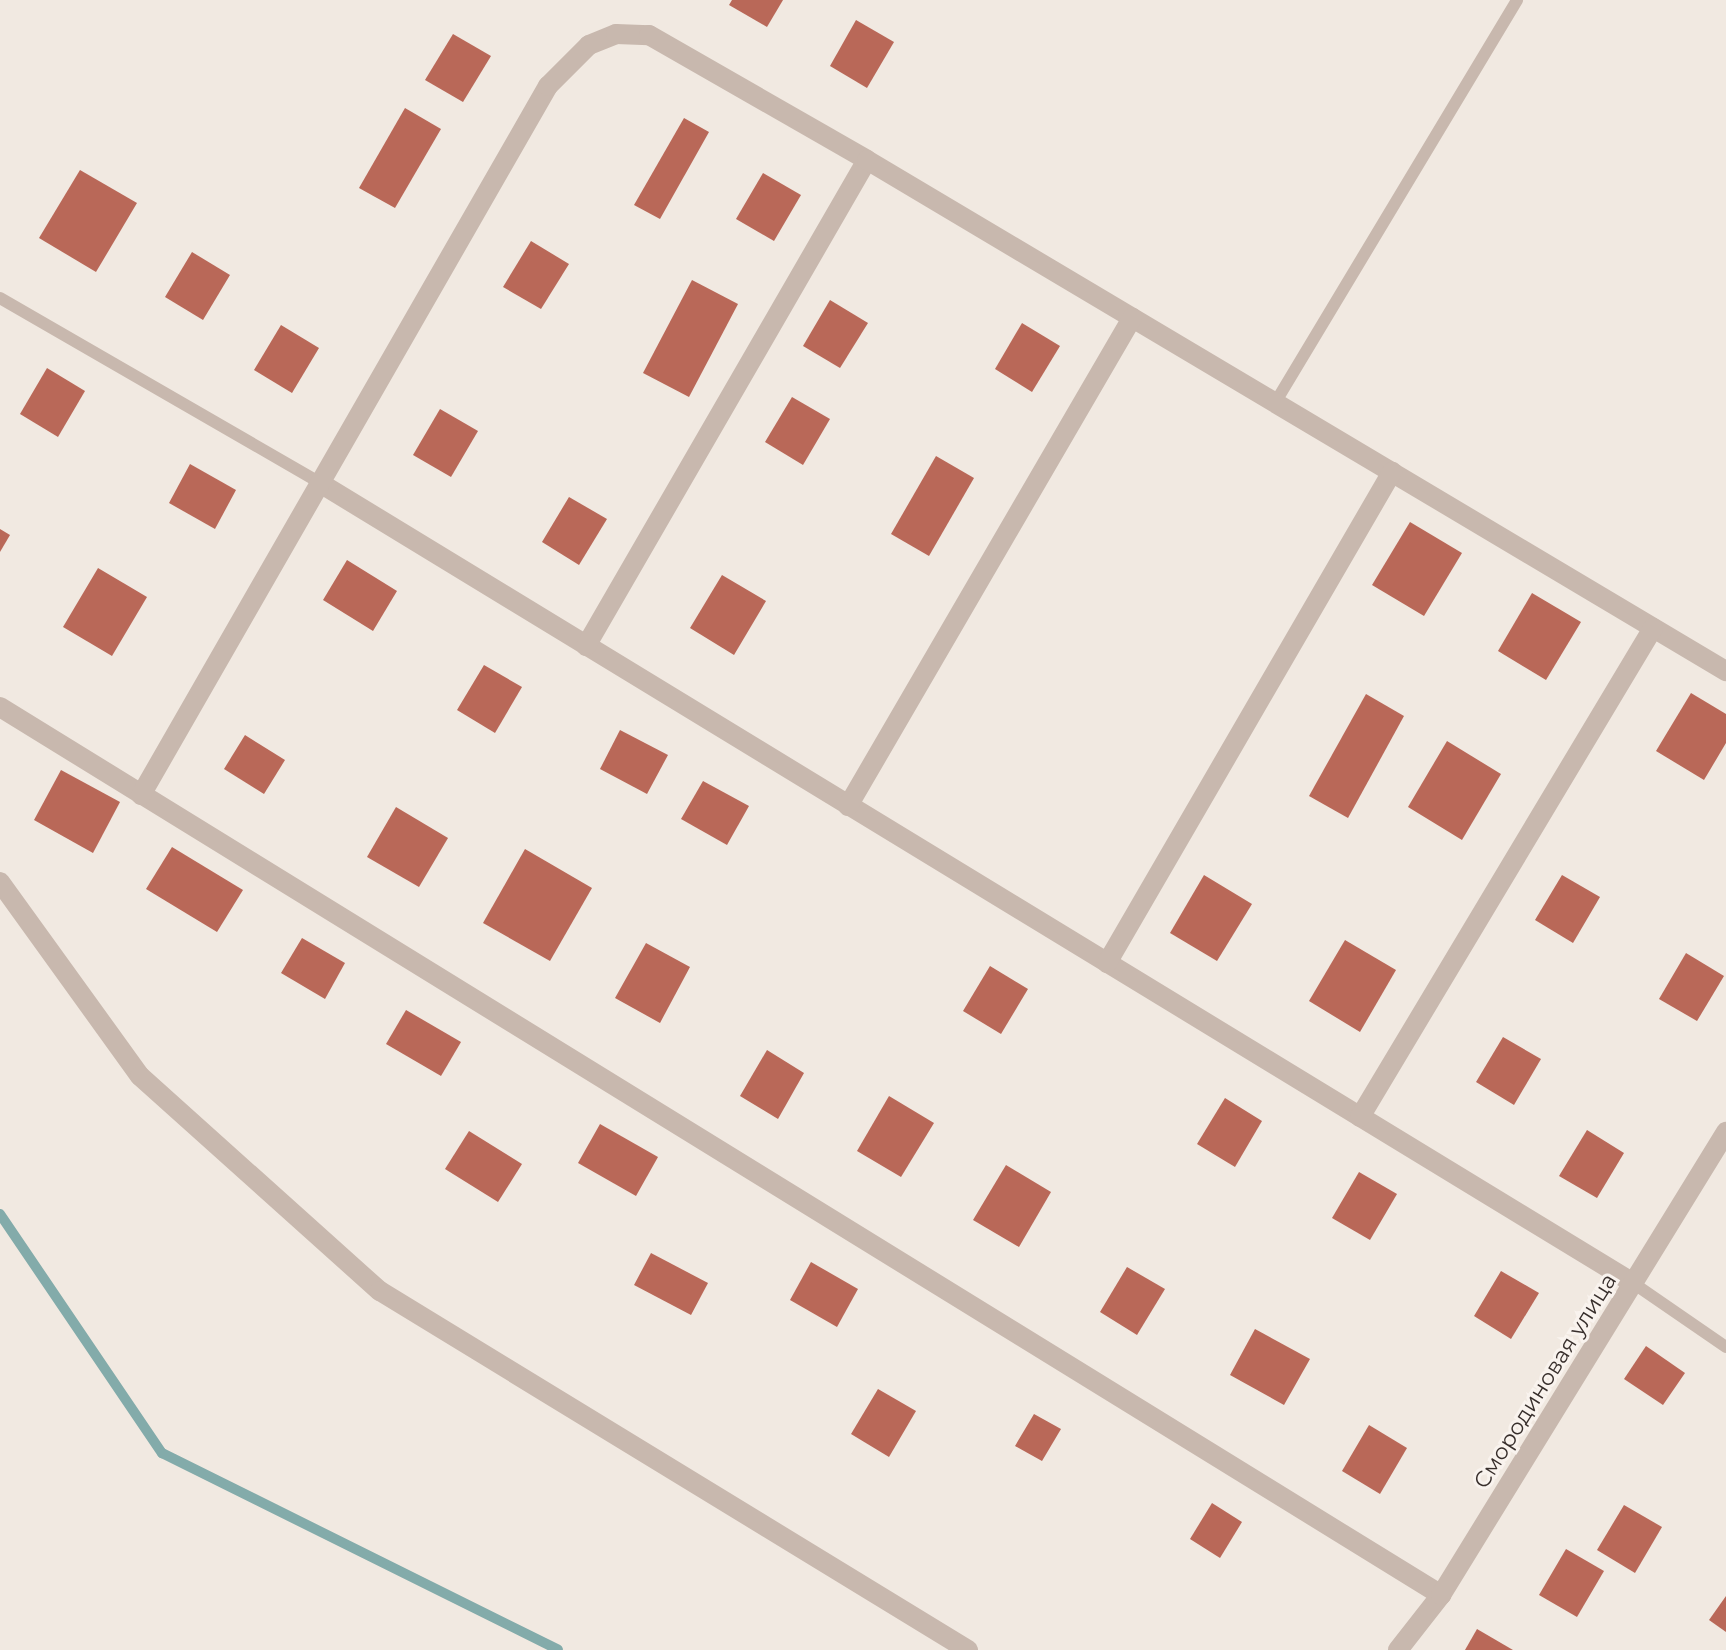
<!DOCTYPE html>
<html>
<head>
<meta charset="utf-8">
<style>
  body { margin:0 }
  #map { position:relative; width:1726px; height:1650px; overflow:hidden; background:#f1e9e1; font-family:Montserrat,sans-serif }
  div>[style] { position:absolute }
  .stream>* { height:10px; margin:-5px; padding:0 5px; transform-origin:5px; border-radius:5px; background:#83abaa }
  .building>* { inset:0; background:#b96858 }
  .service>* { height:12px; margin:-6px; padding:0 6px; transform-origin:6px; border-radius:6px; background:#c8b8ae }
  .minor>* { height:20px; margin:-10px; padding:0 10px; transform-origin:10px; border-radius:10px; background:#c8b8ae }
  .tertiary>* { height:20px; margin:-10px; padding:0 10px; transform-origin:10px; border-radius:10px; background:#c8b8ae }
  span { translate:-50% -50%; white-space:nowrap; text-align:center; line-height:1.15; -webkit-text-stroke:6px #f9f3ee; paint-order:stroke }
  .street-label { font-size:22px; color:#382f2c }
</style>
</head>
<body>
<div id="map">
  <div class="stream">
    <div style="left:0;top:1214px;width:289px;rotate:55.9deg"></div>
    <div style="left:162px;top:1453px;width:442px;rotate:26.4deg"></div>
  </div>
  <div class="building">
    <div style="clip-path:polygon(732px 0,783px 0,767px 27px,729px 5px)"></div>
    <div style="clip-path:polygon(856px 20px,894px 42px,867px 88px,830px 66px)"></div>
    <div style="clip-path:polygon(453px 34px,491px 56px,463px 102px,425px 80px)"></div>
    <div style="clip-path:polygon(405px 108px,441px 129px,395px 208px,359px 188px)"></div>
    <div style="clip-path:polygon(684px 118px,709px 132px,660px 219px,634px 205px)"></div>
    <div style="clip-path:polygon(80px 170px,137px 203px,96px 272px,39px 238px)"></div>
    <div style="clip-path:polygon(763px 173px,801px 195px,774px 241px,736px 219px)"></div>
    <div style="clip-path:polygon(531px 241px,569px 264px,541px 309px,503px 287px)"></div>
    <div style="clip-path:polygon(192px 252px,230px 275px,203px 320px,165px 297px)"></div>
    <div style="clip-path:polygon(692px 280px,738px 304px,689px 397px,643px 373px)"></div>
    <div style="clip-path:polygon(830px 300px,868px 323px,840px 368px,803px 346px)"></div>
    <div style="clip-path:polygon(1022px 323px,1060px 346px,1032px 392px,995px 369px)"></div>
    <div style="clip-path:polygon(281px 325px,319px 348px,292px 393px,254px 370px)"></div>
    <div style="clip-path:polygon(47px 368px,85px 391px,58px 437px,20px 414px)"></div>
    <div style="clip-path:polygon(792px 397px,830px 419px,803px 465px,765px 442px)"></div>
    <div style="clip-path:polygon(440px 409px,478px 431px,451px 477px,413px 455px)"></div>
    <div style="clip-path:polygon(936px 456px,974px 478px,929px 556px,891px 534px)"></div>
    <div style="clip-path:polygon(190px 464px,236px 490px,215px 529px,169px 503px)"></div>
    <div style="clip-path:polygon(569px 497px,607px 519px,579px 565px,542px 542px)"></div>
    <div style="clip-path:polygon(1410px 522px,1462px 553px,1424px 616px,1372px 585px)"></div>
    <div style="clip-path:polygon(0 529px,10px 535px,0 552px)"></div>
    <div style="clip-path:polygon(347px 560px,397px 591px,373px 631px,323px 600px)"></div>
    <div style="clip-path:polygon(98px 568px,147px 597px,112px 656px,63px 627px)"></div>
    <div style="clip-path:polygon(722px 575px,766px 601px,734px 655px,690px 628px)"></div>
    <div style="clip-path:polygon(1532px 593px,1581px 622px,1546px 680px,1498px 651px)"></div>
    <div style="clip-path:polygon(484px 665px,522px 687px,495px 733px,457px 710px)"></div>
    <div style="clip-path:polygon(1691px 693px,1726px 714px,1726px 743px,1704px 780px,1656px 751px)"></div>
    <div style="clip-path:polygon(1366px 694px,1404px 716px,1348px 818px,1309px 796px)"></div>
    <div style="clip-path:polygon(620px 730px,668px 755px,647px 794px,600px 769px)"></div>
    <div style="clip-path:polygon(245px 735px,285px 760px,264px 794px,224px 769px)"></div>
    <div style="clip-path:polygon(1447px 741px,1501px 774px,1462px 840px,1408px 807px)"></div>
    <div style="clip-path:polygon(61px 770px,120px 802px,93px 853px,34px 820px)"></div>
    <div style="clip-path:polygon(703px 781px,749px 806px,727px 845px,681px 819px)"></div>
    <div style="clip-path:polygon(396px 807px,448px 838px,419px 887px,367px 857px)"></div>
    <div style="clip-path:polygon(172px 847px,243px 890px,217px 932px,146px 889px)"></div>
    <div style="clip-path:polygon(525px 849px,592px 888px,550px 961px,483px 923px)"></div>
    <div style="clip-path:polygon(1204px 875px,1252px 904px,1217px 961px,1170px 933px)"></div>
    <div style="clip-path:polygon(1562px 875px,1600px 897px,1573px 943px,1535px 920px)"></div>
    <div style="clip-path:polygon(302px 938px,345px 963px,325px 999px,281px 973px)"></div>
    <div style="clip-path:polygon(1345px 940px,1396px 970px,1360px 1032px,1309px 1001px)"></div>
    <div style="clip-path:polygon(646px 943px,690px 967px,660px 1023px,615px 998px)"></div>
    <div style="clip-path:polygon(1686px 953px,1724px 976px,1697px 1021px,1659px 999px)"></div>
    <div style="clip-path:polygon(990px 966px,1028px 989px,1001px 1034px,963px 1011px)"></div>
    <div style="clip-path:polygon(406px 1010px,461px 1042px,441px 1076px,386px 1044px)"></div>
    <div style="clip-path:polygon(1503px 1037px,1541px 1059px,1514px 1105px,1476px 1082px)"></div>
    <div style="clip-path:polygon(767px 1050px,804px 1073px,778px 1119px,740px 1096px)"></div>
    <div style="clip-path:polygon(889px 1096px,934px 1123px,901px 1177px,857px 1151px)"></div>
    <div style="clip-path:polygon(1225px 1098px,1262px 1121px,1235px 1167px,1197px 1144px)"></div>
    <div style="clip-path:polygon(600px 1124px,658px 1157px,636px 1196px,578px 1163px)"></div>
    <div style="clip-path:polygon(1587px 1130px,1624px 1153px,1597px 1198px,1559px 1176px)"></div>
    <div style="clip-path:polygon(469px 1131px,522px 1164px,498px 1202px,445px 1169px)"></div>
    <div style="clip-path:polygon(1006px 1165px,1051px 1192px,1019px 1247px,973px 1220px)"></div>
    <div style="clip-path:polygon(1359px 1172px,1397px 1194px,1370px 1240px,1332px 1218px)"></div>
    <div style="clip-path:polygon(651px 1253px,708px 1283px,691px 1315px,634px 1285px)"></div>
    <div style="clip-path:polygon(811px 1262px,858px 1289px,837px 1327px,790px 1300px)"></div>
    <div style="clip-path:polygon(1127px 1267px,1165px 1289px,1137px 1335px,1100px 1312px)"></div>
    <div style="clip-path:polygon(1501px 1271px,1539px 1293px,1511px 1339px,1474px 1316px)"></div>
    <div style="clip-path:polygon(1255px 1329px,1310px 1359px,1284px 1405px,1230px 1375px)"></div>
    <div style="clip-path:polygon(1646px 1346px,1685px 1373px,1663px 1405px,1624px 1379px)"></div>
    <div style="clip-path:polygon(878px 1389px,916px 1411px,889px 1457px,851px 1434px)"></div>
    <div style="clip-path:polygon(1034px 1414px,1061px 1429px,1042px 1461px,1015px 1446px)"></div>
    <div style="clip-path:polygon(1369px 1425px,1407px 1448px,1380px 1494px,1342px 1471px)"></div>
    <div style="clip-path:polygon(1212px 1503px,1242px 1522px,1220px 1558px,1190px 1539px)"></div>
    <div style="clip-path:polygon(1624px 1505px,1662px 1527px,1635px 1573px,1597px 1550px)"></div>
    <div style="clip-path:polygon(1566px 1549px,1604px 1571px,1577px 1617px,1539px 1595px)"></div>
    <div style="clip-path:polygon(1726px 1596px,1726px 1632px,1709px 1620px)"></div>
    <div style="clip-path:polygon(1477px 1629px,1513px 1650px,1465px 1650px)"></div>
  </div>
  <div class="service">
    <div style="left:0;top:298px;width:370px;rotate:30deg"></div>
    <div style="left:1275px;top:403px;width:470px;rotate:-59deg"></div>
    <div style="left:1633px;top:1283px;width:113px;rotate:34.5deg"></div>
  </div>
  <div class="minor">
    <div style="left:320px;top:483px;width:1538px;rotate:31.35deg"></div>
    <div style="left:586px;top:646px;width:561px;rotate:-59.96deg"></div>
    <div style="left:0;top:707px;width:1693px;rotate:31.64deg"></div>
    <div style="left:141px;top:795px;width:818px;rotate:-60.14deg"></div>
    <div style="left:548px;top:86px;width:58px;rotate:-45deg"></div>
    <div style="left:589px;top:45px;width:29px;rotate:-22deg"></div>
    <div style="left:616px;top:34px;width:33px;rotate:2deg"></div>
    <div style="left:649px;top:35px;width:251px;rotate:29.8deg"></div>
    <div style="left:867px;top:160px;width:1000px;rotate:30.75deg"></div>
    <div style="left:848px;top:806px;width:565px;rotate:-59.8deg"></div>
    <div style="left:1107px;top:963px;width:568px;rotate:-59.87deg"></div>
    <div style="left:1360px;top:1117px;width:570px;rotate:-59.07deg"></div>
    <div style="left:1398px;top:1650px;width:70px;rotate:-52deg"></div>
    <div style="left:1441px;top:1595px;width:544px;rotate:-58.39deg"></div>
  </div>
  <div class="tertiary">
    <div style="left:0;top:882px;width:239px;rotate:54.2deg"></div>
    <div style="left:140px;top:1076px;width:322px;rotate:41.9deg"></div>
    <div style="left:380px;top:1291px;width:689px;rotate:31.41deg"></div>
  </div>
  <div class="street-label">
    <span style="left:1545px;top:1381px;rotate:-58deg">Смородиновая улица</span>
  </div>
</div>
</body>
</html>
